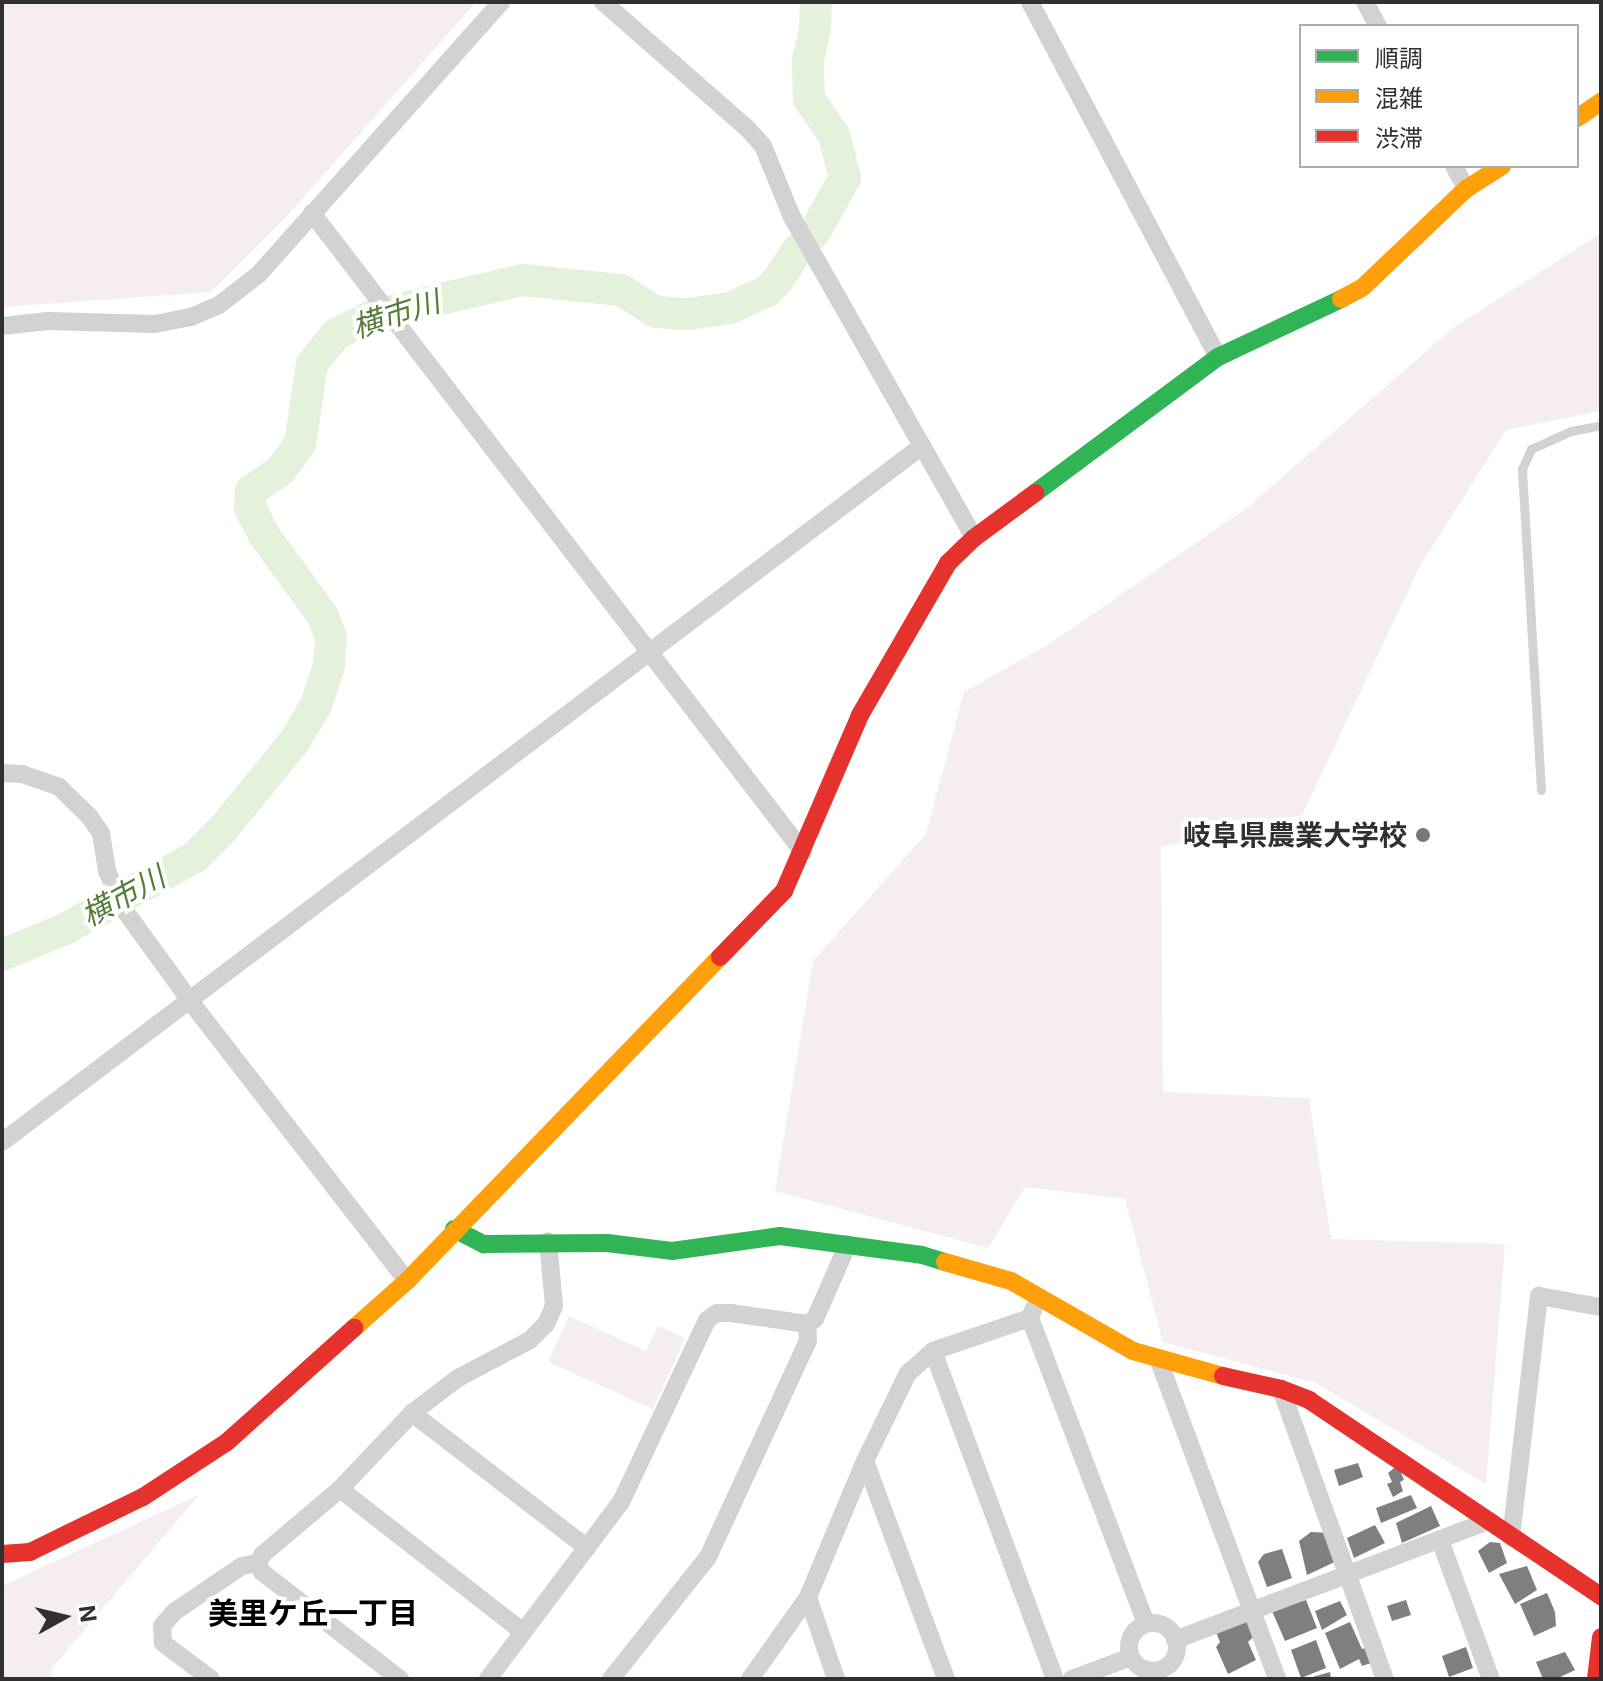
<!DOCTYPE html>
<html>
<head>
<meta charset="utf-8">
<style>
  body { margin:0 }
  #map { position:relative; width:1603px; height:1681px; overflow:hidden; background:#fff; font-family:Inter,"Noto Sans JP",sans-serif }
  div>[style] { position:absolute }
  .green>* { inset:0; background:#f5edf0 }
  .river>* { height:32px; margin:-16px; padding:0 16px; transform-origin:16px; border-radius:16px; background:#e4f1db }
  .building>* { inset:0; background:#7f7f7f }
  .lane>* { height:9px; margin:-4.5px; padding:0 4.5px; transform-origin:4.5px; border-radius:4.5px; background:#d2d2d2 }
  .street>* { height:18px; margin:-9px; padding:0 9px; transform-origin:9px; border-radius:9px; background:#d2d2d2 }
  .street>.ring { margin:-9px; padding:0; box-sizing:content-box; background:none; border:18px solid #d2d2d2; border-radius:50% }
  .fast>* { height:18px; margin:-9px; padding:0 9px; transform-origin:9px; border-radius:9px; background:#30b455 }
  .slow>* { height:18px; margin:-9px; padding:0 9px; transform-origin:9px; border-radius:9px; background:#ff9f0a }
  .jam>* { height:18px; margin:-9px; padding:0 9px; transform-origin:9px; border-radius:9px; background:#e5322d }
  .dots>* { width:22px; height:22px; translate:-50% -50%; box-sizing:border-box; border:4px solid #fff; border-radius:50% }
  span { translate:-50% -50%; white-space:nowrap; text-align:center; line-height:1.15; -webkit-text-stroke:8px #fff; paint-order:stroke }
  .poi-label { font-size:28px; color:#303030; font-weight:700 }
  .right { translate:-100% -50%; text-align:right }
  .water-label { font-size:30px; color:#567d38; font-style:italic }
  .neighbourhood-label { font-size:30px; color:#000; font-weight:700 }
  .frame { position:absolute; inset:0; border:4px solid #303030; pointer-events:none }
  .legend { position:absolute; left:1299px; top:24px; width:280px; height:144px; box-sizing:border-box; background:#fff; border:2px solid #acacac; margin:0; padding:10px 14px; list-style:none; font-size:24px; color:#303030 }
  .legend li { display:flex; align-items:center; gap:16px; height:40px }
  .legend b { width:40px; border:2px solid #acacac }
  .north { position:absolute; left:24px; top:1577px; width:80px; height:80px; -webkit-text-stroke:6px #fff; paint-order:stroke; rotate:82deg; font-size:22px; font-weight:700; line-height:32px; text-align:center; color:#303030 }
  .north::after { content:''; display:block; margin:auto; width:28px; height:36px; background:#303030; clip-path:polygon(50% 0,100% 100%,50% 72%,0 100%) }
</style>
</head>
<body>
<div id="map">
  <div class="green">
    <div style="clip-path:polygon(2px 2px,476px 2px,288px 215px,211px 292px,2px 307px)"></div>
    <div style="clip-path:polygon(1601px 233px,1601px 411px,1506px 430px,1420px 566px,1302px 815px,1161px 847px,1163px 1092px,1309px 1098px,1331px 1239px,1505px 1244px,1486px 1484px,1316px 1383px,1163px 1342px,1125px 1199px,1025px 1187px,988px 1248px,775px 1191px,813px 961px,926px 834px,964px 692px,1051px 643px,1248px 507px,1452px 329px)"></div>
    <div style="clip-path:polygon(569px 1316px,646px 1351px,658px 1326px,685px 1338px,653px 1409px,548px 1362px)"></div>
    <div style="clip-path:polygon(199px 1495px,52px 1668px,51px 1679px,2px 1679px,2px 1586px)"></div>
  </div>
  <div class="river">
    <div style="left:2px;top:955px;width:66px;rotate:-22.3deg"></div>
    <div style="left:63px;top:930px;width:151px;rotate:-28.9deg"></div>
    <div style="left:195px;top:857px;width:40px;rotate:-45deg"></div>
    <div style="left:223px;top:829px;width:112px;rotate:-50.8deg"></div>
    <div style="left:294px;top:742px;width:43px;rotate:-59.3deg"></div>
    <div style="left:316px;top:705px;width:41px;rotate:-71.6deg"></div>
    <div style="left:329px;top:666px;width:29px;rotate:-86deg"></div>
    <div style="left:331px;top:637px;width:22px;rotate:-111deg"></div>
    <div style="left:323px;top:616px;width:100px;rotate:-126.1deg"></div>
    <div style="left:264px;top:535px;width:30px;rotate:-117deg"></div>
    <div style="left:250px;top:508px;width:17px;rotate:-87deg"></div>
    <div style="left:251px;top:491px;width:37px;rotate:-35deg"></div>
    <div style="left:281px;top:470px;width:32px;rotate:-54deg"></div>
    <div style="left:300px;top:444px;width:81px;rotate:-81.5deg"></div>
    <div style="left:312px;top:364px;width:38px;rotate:-51deg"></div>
    <div style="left:336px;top:334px;width:42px;rotate:-26.6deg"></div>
    <div style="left:374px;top:315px;width:152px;rotate:-13.3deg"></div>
    <div style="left:522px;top:280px;width:100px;rotate:5.8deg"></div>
    <div style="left:621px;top:290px;width:41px;rotate:32.2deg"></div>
    <div style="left:656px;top:312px;width:32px;rotate:4deg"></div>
    <div style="left:688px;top:314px;width:42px;rotate:-8.1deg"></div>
    <div style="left:730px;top:308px;width:41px;rotate:-24.7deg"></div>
    <div style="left:767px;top:291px;width:16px;rotate:-45deg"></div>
    <div style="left:778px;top:280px;width:35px;rotate:-57deg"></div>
    <div style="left:797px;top:251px;width:27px;rotate:-48deg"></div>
    <div style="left:815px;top:231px;width:61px;rotate:-60.5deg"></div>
    <div style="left:845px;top:178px;width:44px;rotate:-104.3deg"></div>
    <div style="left:834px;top:135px;width:44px;rotate:-124.8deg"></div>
    <div style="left:809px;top:99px;width:38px;rotate:-92deg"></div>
    <div style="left:808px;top:61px;width:34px;rotate:-78deg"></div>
    <div style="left:815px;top:28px;width:26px;rotate:-88deg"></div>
  </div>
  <div class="building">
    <div style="clip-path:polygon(1358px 1463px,1363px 1477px,1339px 1486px,1334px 1470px)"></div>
    <div style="clip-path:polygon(1398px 1465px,1404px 1480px,1400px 1482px,1403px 1491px,1393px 1497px,1387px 1484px,1392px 1482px,1388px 1473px)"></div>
    <div style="clip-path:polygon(1411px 1495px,1417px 1508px,1381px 1523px,1376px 1508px)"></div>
    <div style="clip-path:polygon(1431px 1506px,1440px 1526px,1402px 1543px,1396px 1523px)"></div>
    <div style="clip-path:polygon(1375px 1525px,1385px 1543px,1354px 1558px,1347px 1538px)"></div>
    <div style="clip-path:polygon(1311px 1532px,1330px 1533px,1339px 1560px,1307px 1575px,1299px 1541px)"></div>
    <div style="clip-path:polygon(1490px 1542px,1500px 1543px,1507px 1563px,1489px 1573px,1478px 1551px)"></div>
    <div style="clip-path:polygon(1282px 1549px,1292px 1578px,1267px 1587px,1258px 1562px,1264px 1554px)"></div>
    <div style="clip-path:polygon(1527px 1566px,1537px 1590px,1515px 1604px,1499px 1574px)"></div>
    <div style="clip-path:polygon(1547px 1593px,1555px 1612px,1556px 1626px,1534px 1636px,1520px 1604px)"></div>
    <div style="clip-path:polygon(1306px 1600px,1317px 1628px,1285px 1641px,1272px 1611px)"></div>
    <div style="clip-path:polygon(1406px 1600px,1411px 1615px,1392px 1621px,1387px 1606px)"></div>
    <div style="clip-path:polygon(1340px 1601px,1347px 1615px,1322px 1630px,1315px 1611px)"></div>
    <div style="clip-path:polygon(1246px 1619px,1254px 1636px,1248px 1642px,1256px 1660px,1228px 1674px,1216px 1647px,1220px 1642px,1216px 1632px)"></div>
    <div style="clip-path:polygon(1350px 1622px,1362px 1649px,1369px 1647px,1374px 1662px,1362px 1666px,1359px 1659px,1340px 1669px,1325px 1633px)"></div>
    <div style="clip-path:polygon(1316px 1640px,1326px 1668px,1301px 1678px,1291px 1650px)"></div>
    <div style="clip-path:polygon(1466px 1647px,1473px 1668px,1449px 1677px,1442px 1656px)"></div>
    <div style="clip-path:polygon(1565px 1652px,1575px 1670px,1556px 1679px,1543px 1679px,1536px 1662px)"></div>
    <div style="clip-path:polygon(1330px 1672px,1331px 1679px,1309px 1679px,1309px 1678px)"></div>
  </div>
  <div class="lane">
    <div style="left:1541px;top:790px;width:322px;rotate:-93.4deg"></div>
    <div style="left:1522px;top:469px;width:22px;rotate:-66deg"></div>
    <div style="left:1531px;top:449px;width:44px;rotate:-24.2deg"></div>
    <div style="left:1571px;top:431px;width:31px;rotate:-11deg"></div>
  </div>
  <div class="street">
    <div style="left:603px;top:2px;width:190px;rotate:41.2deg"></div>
    <div style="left:746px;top:127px;width:25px;rotate:48deg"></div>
    <div style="left:763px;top:146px;width:77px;rotate:67.8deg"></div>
    <div style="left:792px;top:217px;width:369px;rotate:60.4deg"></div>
    <div style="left:1030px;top:2px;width:402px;rotate:62.1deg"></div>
    <div style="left:1365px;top:2px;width:27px;rotate:62deg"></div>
    <div style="left:1454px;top:166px;width:26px;rotate:62deg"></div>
    <div style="left:312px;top:213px;width:806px;rotate:52.46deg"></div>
    <div style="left:2px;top:326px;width:46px;rotate:-6.2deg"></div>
    <div style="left:48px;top:321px;width:107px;rotate:1.6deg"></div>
    <div style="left:155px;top:324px;width:37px;rotate:-11deg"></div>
    <div style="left:191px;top:317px;width:30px;rotate:-23deg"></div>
    <div style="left:219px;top:305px;width:51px;rotate:-37.8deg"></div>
    <div style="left:259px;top:274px;width:364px;rotate:-48.3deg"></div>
    <div style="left:2px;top:773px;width:20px;rotate:3deg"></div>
    <div style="left:22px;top:774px;width:39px;rotate:19deg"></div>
    <div style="left:59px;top:787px;width:42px;rotate:44deg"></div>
    <div style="left:89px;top:816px;width:21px;rotate:55deg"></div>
    <div style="left:101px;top:833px;width:38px;rotate:81deg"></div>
    <div style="left:107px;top:871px;width:44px;rotate:65.8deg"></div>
    <div style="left:125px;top:911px;width:122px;rotate:54deg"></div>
    <div style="left:197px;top:1010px;width:343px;rotate:52.2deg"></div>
    <div style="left:2px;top:1142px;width:1154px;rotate:-37.11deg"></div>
    <div style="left:1034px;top:1308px;width:11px;rotate:112deg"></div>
    <div style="left:1030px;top:1318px;width:327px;rotate:69.2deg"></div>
    <div style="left:1030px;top:1318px;width:102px;rotate:161.2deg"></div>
    <div style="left:933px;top:1351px;width:350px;rotate:69.6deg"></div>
    <div style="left:1159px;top:1361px;width:339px;rotate:69.6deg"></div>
    <div style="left:1281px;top:1389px;width:308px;rotate:70.3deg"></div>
    <div style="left:412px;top:1413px;width:221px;rotate:37.6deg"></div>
    <div style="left:865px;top:1461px;width:233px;rotate:69.6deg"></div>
    <div style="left:340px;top:1489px;width:232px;rotate:38deg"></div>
    <div style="left:1511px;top:1538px;width:244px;rotate:-83.4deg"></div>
    <div style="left:1539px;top:1296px;width:63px;rotate:10.1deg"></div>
    <div style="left:1440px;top:1540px;width:148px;rotate:69.9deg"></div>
    <div style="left:258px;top:1563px;width:10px;rotate:66deg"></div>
    <div style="left:262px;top:1572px;width:175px;rotate:37.8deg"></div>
    <div style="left:808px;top:1597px;width:87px;rotate:71.1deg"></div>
    <div class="ring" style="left:1129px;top:1623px;width:30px;height:30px"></div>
    <div style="left:1175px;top:1640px;width:336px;rotate:-20.8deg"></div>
    <div style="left:211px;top:1679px;width:60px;rotate:-143.1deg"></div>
    <div style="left:163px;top:1643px;width:17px;rotate:-93deg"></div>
    <div style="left:162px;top:1626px;width:18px;rotate:-49deg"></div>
    <div style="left:174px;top:1612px;width:82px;rotate:-34.1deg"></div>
    <div style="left:242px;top:1566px;width:16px;rotate:-11deg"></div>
    <div style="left:258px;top:1563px;width:9px;rotate:-63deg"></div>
    <div style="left:262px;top:1555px;width:102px;rotate:-40.2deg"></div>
    <div style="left:340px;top:1489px;width:105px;rotate:-46.5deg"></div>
    <div style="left:412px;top:1413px;width:58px;rotate:-37.3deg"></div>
    <div style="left:458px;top:1378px;width:81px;rotate:-27.8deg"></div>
    <div style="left:530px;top:1340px;width:23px;rotate:-45deg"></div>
    <div style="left:546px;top:1324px;width:20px;rotate:-66deg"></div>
    <div style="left:554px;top:1306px;width:65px;rotate:-95.3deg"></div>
    <div style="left:488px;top:1679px;width:221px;rotate:-53.1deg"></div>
    <div style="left:621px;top:1502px;width:201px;rotate:-64.7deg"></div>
    <div style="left:707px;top:1320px;width:12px;rotate:-35deg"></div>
    <div style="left:717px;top:1313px;width:14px"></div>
    <div style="left:731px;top:1313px;width:77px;rotate:8.2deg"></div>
    <div style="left:807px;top:1324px;width:9px;rotate:-32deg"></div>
    <div style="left:815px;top:1319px;width:82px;rotate:-66.3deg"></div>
    <div style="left:611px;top:1679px;width:156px;rotate:-51.5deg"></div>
    <div style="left:708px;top:1557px;width:238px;rotate:-65.2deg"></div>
    <div style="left:808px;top:1341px;width:17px;rotate:-93deg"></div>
    <div style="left:750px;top:1679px;width:100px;rotate:-54.7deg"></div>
    <div style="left:808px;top:1597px;width:147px;rotate:-67.3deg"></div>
    <div style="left:865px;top:1461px;width:98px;rotate:-64deg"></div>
    <div style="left:908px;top:1373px;width:33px;rotate:-41deg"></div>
    <div style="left:1072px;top:1679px;width:63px;rotate:-20.4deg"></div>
  </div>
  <div class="fast">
    <div style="left:1035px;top:493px;width:228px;rotate:-36.6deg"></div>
    <div style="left:1218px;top:357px;width:136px;rotate:-25.2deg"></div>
    <div style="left:454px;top:1229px;width:34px;rotate:27deg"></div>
    <div style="left:484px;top:1244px;width:123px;rotate:-0.5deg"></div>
    <div style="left:607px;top:1243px;width:65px;rotate:7deg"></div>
    <div style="left:672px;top:1251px;width:109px;rotate:-7.9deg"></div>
    <div style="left:780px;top:1236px;width:143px;rotate:7.6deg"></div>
    <div style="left:922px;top:1255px;width:24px;rotate:17deg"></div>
  </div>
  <div class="slow">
    <div style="left:1577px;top:118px;width:29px;rotate:-34deg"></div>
    <div style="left:1341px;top:299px;width:24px;rotate:-28deg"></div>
    <div style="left:1362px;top:288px;width:144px;rotate:-43.6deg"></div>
    <div style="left:1466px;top:189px;width:43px;rotate:-32.6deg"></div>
    <div style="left:945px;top:1262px;width:69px;rotate:16.1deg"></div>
    <div style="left:1011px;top:1281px;width:141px;rotate:29.8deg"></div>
    <div style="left:1133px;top:1351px;width:93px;rotate:15.5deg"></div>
    <div style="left:354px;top:1328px;width:71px;rotate:-41.6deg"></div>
    <div style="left:407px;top:1281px;width:450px;rotate:-46deg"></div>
  </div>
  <div class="jam">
    <div style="left:720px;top:957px;width:92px;rotate:-45.9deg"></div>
    <div style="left:784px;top:891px;width:192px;rotate:-66.6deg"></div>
    <div style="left:860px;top:715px;width:176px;rotate:-59.9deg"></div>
    <div style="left:948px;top:563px;width:36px;rotate:-44deg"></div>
    <div style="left:974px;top:538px;width:76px;rotate:-36.4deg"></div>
    <div style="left:1223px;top:1376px;width:59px;rotate:12.6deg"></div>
    <div style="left:1281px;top:1389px;width:30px;rotate:21deg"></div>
    <div style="left:1309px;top:1400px;width:352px;rotate:33.9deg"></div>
    <div style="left:2px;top:1554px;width:28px;rotate:-4deg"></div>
    <div style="left:30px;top:1552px;width:126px;rotate:-26deg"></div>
    <div style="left:143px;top:1497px;width:100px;rotate:-33.2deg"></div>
    <div style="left:227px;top:1442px;width:171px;rotate:-41.9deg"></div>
    <div style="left:1596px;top:1679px;width:42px;rotate:-83.2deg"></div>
  </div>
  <div class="dots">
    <div style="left:1423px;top:835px;background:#787878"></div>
  </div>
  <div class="poi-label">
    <span class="right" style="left:1407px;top:835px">岐阜県農業大学校</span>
  </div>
  <div class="water-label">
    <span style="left:396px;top:314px;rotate:-18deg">横市川</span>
    <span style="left:123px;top:896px;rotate:-29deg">横市川</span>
  </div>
  <div class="neighbourhood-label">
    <span style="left:313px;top:1613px">美里ケ丘一丁目</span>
  </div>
  <div class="frame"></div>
  <ul class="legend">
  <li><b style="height:10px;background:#30b455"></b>順調</li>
  <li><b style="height:10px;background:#ff9f0a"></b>混雑</li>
  <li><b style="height:10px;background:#e5322d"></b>渋滞</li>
  </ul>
  <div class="north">N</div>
</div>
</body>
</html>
